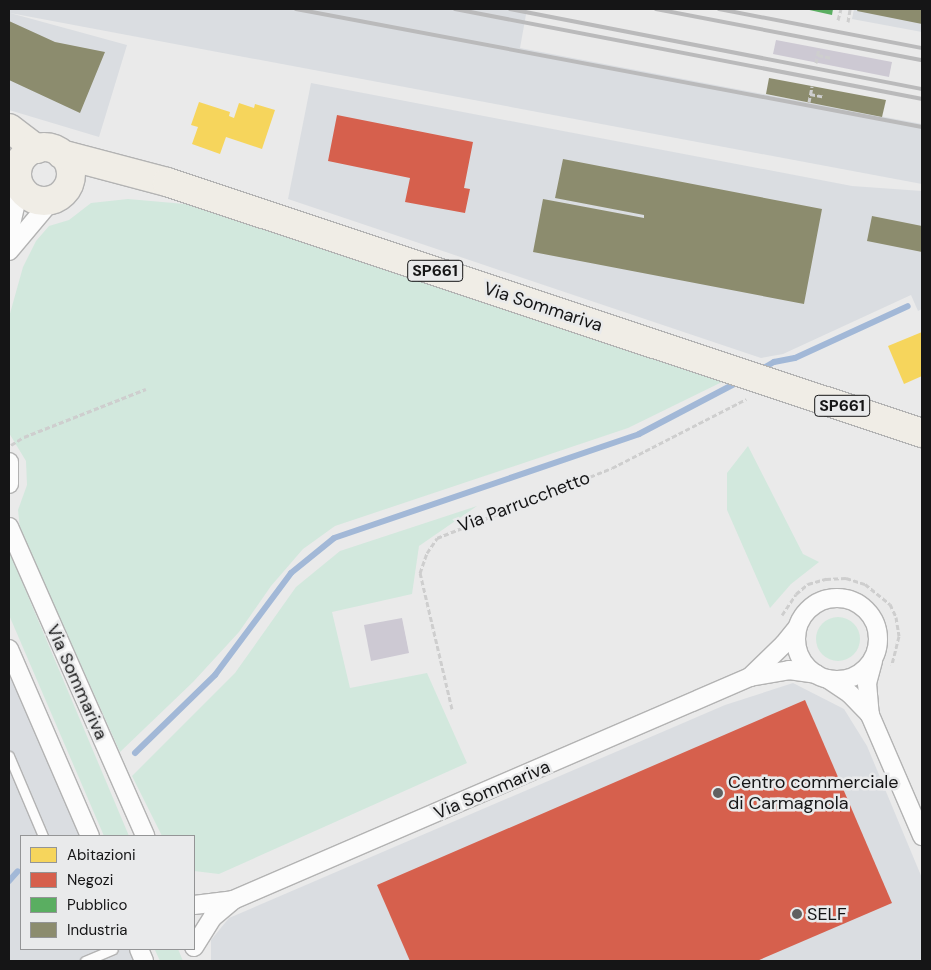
<!DOCTYPE html>
<html>
<head>
<meta charset="utf-8">
<style>
  body { margin:0 }
  #map { position:relative; width:931px; height:970px; overflow:hidden; background:#eaeaea; font-family:"DM Sans",sans-serif }
  div>[style] { position:absolute }
  .built>* { inset:0; background:#dadde1 }
  .green>* { inset:0; background:#d2e8dd }
  .round { border-radius:50% }
  .homes>* { inset:0; background:#f6d55c }
  .shops>* { inset:0; background:#d6604d }
  .public>* { inset:0; background:#5aae61 }
  .industry>* { inset:0; background:#8c8c6e }
  .stream>* { height:6px; margin:-3px; padding:0 3px; transform-origin:3px; border-radius:3px; background:#a2b8d7 }
  .building>* { inset:0; background:#cdc9d3 }
  .path>* { height:3px; margin-top:-1.5px; transform-origin:0; background:repeating-linear-gradient(90deg,#cecece 0 5px,transparent 0 7.5px) }
  .roads { filter:drop-shadow(1px 0 #b3b3b3) drop-shadow(-1px 0 #b3b3b3) drop-shadow(0 1px #b3b3b3) drop-shadow(0 -1px #b3b3b3) }
  .lane>* { height:9px; margin:-4.5px; padding:0 4.5px; transform-origin:4.5px; border-radius:4.5px; background:#fcfcfc }
  .street>* { height:18px; margin:-9px; padding:0 9px; transform-origin:9px; border-radius:9px; background:#fcfcfc }
  .street>.ring { margin:-9px; padding:0; box-sizing:content-box; background:none; border:18px solid #fcfcfc; border-radius:50% }
  .primary>* { height:28px; margin:-14px; padding:0 14px; transform-origin:14px; border-radius:14px; background:#f0ede6 }
  .primary>.ring { margin:-14px; padding:0; box-sizing:content-box; background:none; border:28px solid #f0ede6; border-radius:50% }
  .rail>* { height:4px; margin:-2px; padding:0 2px; transform-origin:2px; border-radius:2px; background:#bababb }
  .dots>* { width:14px; height:14px; translate:-50% -50%; box-sizing:border-box; border:2px solid #e9eaeb; border-radius:50% }
  span { translate:-50% -50%; white-space:nowrap; text-align:center; line-height:1.15; -webkit-text-stroke:5px #e9eaeb; paint-order:stroke }
  .shield-label span { padding:1px 4px; background:#e9eaeb; border:1px solid; border-radius:4px; -webkit-text-stroke-width:0 }
  .shield-label { font-size:16px; color:#151516; font-weight:700 }
  .street-label { font-size:18px; color:#151516 }
  .poi-label { font-size:18px; color:#151516 }
  .left { translate:0 -50%; text-align:left }
  .frame { position:absolute; inset:0; border:10px solid #151516; pointer-events:none }
  .legend { position:absolute; left:20px; top:835px; width:175px; height:115px; box-sizing:border-box; background:#e9eaeb; border:1px solid #949596; margin:0; padding:6px 9px; list-style:none; font-size:15px; color:#151516 }
  .legend li { display:flex; align-items:center; gap:10px; height:25px }
  .legend b { width:25px; border:1px solid #949596 }
</style>
</head>
<body>
<div id="map">
  <div class="built">
    <div style="clip-path:polygon(9px 9px,527px 9px,520px 48px,922px 124px,922px 184px,10px 13px,127px 45px,99px 137px,9px 110px)"></div>
    <div style="clip-path:polygon(854px 9px,922px 9px,922px 32px,852px 19px)"></div>
    <div style="clip-path:polygon(311px 83px,852px 186px,922px 191px,922px 309px,918px 311px,911px 295px,783px 354px,761px 358px,288px 199px)"></div>
    <div style="clip-path:polygon(9px 649px,90px 836px,21px 836px,21px 949px,139px 949px,144px 961px,9px 961px)"></div>
    <div style="clip-path:polygon(793px 683px,844px 709px,867px 746px,922px 878px,922px 961px,211px 961px,211px 940px,229px 918px,725px 705px)"></div>
  </div>
  <div class="green">
    <div style="clip-path:polygon(128px 199px,219px 207px,726px 380px,628px 428px,335px 526px,303px 549px,271px 586px,239px 632px,193px 682px,120px 752px,20px 529px,18px 510px,27px 485px,26px 461px,9px 433px,9px 317px,23px 267px,36px 241px,49px 226px,69px 220px,91px 203px)"></div>
    <div style="clip-path:polygon(748px 446px,803px 554px,819px 562px,791px 584px,770px 608px,727px 510px,727px 473px)"></div>
    <div style="clip-path:polygon(477px 506px,419px 546px,412px 594px,332px 612px,350px 688px,427px 673px,467px 763px,219px 874px,194px 871px,194px 836px,162px 836px,132px 776px,235px 673px,296px 587px,340px 551px)"></div>
    <div style="clip-path:polygon(9px 551px,129px 836px,104px 836px,9px 615px)"></div>
    <div class="round" style="left:816px;top:617px;width:44px;height:44px"></div>
    <div style="clip-path:polygon(178px 949px,183px 961px,160px 961px,155px 950px)"></div>
  </div>
  <div class="homes">
    <div style="clip-path:polygon(199px 102px,230px 112px,229px 116px,234px 118px,239px 103px,254px 108px,255px 104px,275px 110px,262px 149px,226px 137px,220px 154px,192px 144px,198px 127px,191px 125px)"></div>
    <div style="clip-path:polygon(922px 332px,922px 376px,904px 384px,888px 346px)"></div>
  </div>
  <div class="shops">
    <div style="clip-path:polygon(337px 115px,473px 142px,464px 188px,470px 189px,465px 213px,405px 202px,410px 178px,328px 161px)"></div>
    <div style="clip-path:polygon(805px 700px,892px 903px,757px 961px,410px 961px,377px 885px)"></div>
  </div>
  <div class="public">
    <div style="clip-path:polygon(805px 9px,833px 9px,832px 15px)"></div>
  </div>
  <div class="industry">
    <div style="clip-path:polygon(858px 9px,922px 9px,922px 24px,857px 11px)"></div>
    <div style="clip-path:polygon(9px 21px,55px 42px,105px 52px,80px 113px,9px 80px)"></div>
    <div style="clip-path:polygon(769px 78px,886px 100px,882px 117px,766px 94px)"></div>
    <div style="clip-path:polygon(563px 159px,822px 209px,804px 304px,533px 252px,543px 199px,644px 218px,644px 215px,555px 198px)"></div>
    <div style="clip-path:polygon(872px 216px,922px 226px,922px 252px,867px 241px)"></div>
  </div>
  <div class="stream">
    <div style="left:760px;top:370px;width:16px;rotate:-30deg"></div>
    <div style="left:774px;top:362px;width:21px;rotate:-11deg"></div>
    <div style="left:795px;top:358px;width:124px;rotate:-24.7deg"></div>
    <div style="left:135px;top:753px;width:112px;rotate:-44.3deg"></div>
    <div style="left:215px;top:675px;width:127px;rotate:-53.3deg"></div>
    <div style="left:291px;top:573px;width:55px;rotate:-39.1deg"></div>
    <div style="left:334px;top:538px;width:322px;rotate:-18.8deg"></div>
    <div style="left:639px;top:434px;width:114px;rotate:-27.7deg"></div>
    <div style="left:9px;top:881px;width:13px;rotate:-48deg"></div>
  </div>
  <div class="building">
    <div style="clip-path:polygon(776px 40px,892px 62px,889px 77px,773px 54px)"></div>
    <div style="clip-path:polygon(402px 618px,409px 653px,371px 661px,364px 625px)"></div>
  </div>
  <div class="path">
    <div style="left:838px;top:20px;width:11px;rotate:-75deg"></div>
    <div style="left:848px;top:22px;width:13px;rotate:-81deg"></div>
    <div style="left:818px;top:55px;width:14px;rotate:12deg"></div>
    <div style="left:816px;top:63px;width:15px;rotate:-79deg"></div>
    <div style="left:810px;top:94px;width:15px;rotate:11deg"></div>
    <div style="left:809px;top:102px;width:16px;rotate:-79deg"></div>
    <div style="left:11px;top:445px;width:15px;rotate:-32deg"></div>
    <div style="left:24px;top:437px;width:131px;rotate:-21.5deg"></div>
    <div style="left:782px;top:615px;width:25px;rotate:-56deg"></div>
    <div style="left:796px;top:594px;width:16px;rotate:-40deg"></div>
    <div style="left:808px;top:584px;width:19px;rotate:-16deg"></div>
    <div style="left:826px;top:579px;width:20px;rotate:-3deg"></div>
    <div style="left:846px;top:578px;width:20px;rotate:18deg"></div>
    <div style="left:865px;top:584px;width:32px;rotate:39deg"></div>
    <div style="left:890px;top:604px;width:14px;rotate:65deg"></div>
    <div style="left:896px;top:617px;width:19px;rotate:81deg"></div>
    <div style="left:899px;top:636px;width:30px;rotate:104deg"></div>
    <div style="left:452px;top:709px;width:140px;rotate:-103.2deg"></div>
    <div style="left:420px;top:573px;width:21px;rotate:-71deg"></div>
    <div style="left:427px;top:553px;width:18px;rotate:-56deg"></div>
    <div style="left:437px;top:538px;width:188px;rotate:-21.8deg"></div>
    <div style="left:612px;top:468px;width:151px;rotate:-27.2deg"></div>
  </div>
  <div class="roads">
    <div class="lane">
      <div style="left:9px;top:756px;width:87px;rotate:67deg"></div>
      <div style="left:85px;top:961px;width:30px;rotate:-23deg"></div>
    </div>
    <div class="street">
      <div style="left:9px;top:233px;width:49px;rotate:-77.1deg"></div>
      <div style="left:9px;top:251px;width:65px;rotate:-50deg"></div>
      <div style="left:9px;top:462px;width:22px;rotate:90deg"></div>
      <div style="left:9px;top:527px;width:338px;rotate:66.2deg"></div>
      <div class="ring" style="left:796px;top:598px;width:64px;height:64px"></div>
      <div style="left:9px;top:649px;width:204px;rotate:66.6deg"></div>
      <div style="left:873px;top:661px;width:23px;rotate:105deg"></div>
      <div style="left:867px;top:683px;width:32px;rotate:85deg"></div>
      <div style="left:870px;top:715px;width:132px;rotate:66.7deg"></div>
      <div style="left:750px;top:677px;width:47px;rotate:-44.1deg"></div>
      <div style="left:784px;top:644px;width:21px;rotate:-51deg"></div>
      <div style="left:828px;top:679px;width:27px;rotate:34deg"></div>
      <div style="left:850px;top:694px;width:29px;rotate:46deg"></div>
      <div style="left:194px;top:905px;width:39px;rotate:-7deg"></div>
      <div style="left:233px;top:900px;width:563px;rotate:-23.33deg"></div>
      <div style="left:750px;top:677px;width:40px;rotate:-10deg"></div>
      <div style="left:789px;top:670px;width:27px;rotate:8deg"></div>
      <div style="left:194px;top:947px;width:36px;rotate:-58deg"></div>
      <div style="left:213px;top:917px;width:26px;rotate:-40deg"></div>
      <div style="left:139px;top:949px;width:13px;rotate:67deg"></div>
    </div>
    <div class="primary">
      <div style="left:9px;top:128px;width:35px;rotate:37deg"></div>
      <div class="ring" style="left:17px;top:147px;width:26px;height:26px"></div>
      <div style="left:61px;top:154px;width:110px;rotate:14.8deg"></div>
      <div style="left:167px;top:182px;width:796px;rotate:18.39deg"></div>
    </div>
  </div>
  <div class="rail">
    <div style="left:296px;top:9px;width:637px;rotate:10.67deg"></div>
    <div style="left:455px;top:9px;width:476px;rotate:10.9deg"></div>
    <div style="left:510px;top:9px;width:420px;rotate:11deg"></div>
    <div style="left:656px;top:9px;width:271px;rotate:10.9deg"></div>
    <div style="left:719px;top:9px;width:207px;rotate:10.9deg"></div>
  </div>
  <div class="dots">
    <div style="left:718px;top:793px;background:#606060"></div>
    <div style="left:797px;top:914px;background:#606060"></div>
  </div>
  <div class="shield-label">
    <span style="left:435px;top:271px">SP661</span>
    <span style="left:842px;top:406px">SP661</span>
  </div>
  <div class="street-label">
    <span style="left:543px;top:307px;rotate:18deg">Via Sommariva</span>
    <span style="left:524px;top:502px;rotate:-21deg">Via Parrucchetto</span>
    <span style="left:77px;top:682px;rotate:66deg">Via Sommariva</span>
    <span style="left:492px;top:790px;rotate:-23deg">Via Sommariva</span>
  </div>
  <div class="poi-label">
    <span class="left" style="left:728px;top:793px">Centro commerciale<br>di Carmagnola</span>
    <span class="left" style="left:807px;top:914px">SELF</span>
  </div>
  <div class="frame"></div>
  <ul class="legend">
  <li><b style="height:14px;background:#f6d55c"></b>Abitazioni</li>
  <li><b style="height:14px;background:#d6604d"></b>Negozi</li>
  <li><b style="height:14px;background:#5aae61"></b>Pubblico</li>
  <li><b style="height:14px;background:#8c8c6e"></b>Industria</li>
  </ul>
</div>
</body>
</html>
